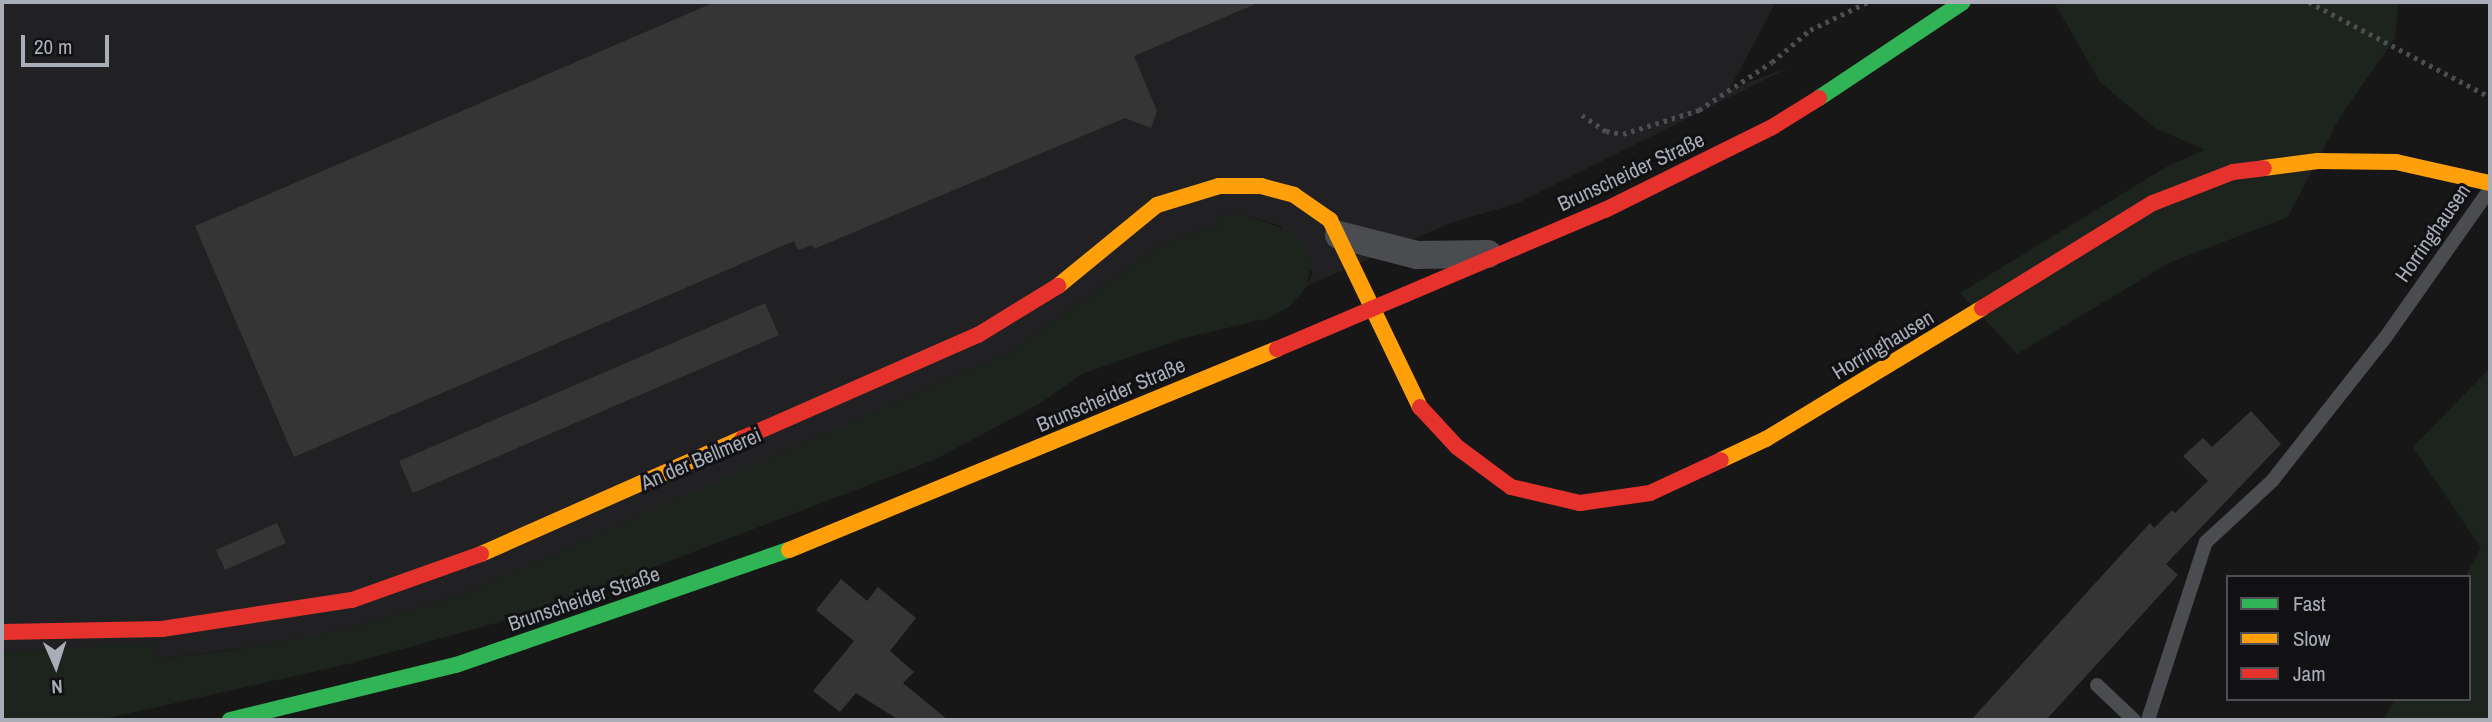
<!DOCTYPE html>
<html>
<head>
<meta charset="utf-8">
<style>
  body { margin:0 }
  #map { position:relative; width:2492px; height:722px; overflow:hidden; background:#171717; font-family:"Archivo Narrow",sans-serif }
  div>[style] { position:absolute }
  .built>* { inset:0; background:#212123 }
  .green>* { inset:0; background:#1d241e }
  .building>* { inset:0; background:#353536 }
  .path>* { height:4.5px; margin-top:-2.25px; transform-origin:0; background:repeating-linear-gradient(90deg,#4d4e52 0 3.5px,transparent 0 8.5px) }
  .lane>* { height:14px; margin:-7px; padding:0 7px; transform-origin:7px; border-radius:7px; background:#4b4c50 }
  .street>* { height:28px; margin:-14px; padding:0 14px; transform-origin:14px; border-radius:14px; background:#4b4c50 }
  .fast>* { height:16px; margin:-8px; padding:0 8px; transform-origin:8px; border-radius:8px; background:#30b455 }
  .slow>* { height:16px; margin:-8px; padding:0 8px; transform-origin:8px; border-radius:8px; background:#ff9f0a }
  .jam>* { height:16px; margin:-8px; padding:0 8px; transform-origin:8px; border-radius:8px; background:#e5322d }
  span { translate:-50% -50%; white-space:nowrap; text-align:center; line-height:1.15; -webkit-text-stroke:6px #111113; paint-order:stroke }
  .street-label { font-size:21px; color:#a8adb8 }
  .frame { position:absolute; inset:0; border:4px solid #a8adb8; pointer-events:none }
  .legend { position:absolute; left:2226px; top:575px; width:245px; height:126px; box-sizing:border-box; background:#111113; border:2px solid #4d4f55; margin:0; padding:9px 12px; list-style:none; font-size:21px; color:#a8adb8 }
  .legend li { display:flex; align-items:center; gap:14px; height:35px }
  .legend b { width:35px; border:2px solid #4d4f55 }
  .north { position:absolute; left:21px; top:631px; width:70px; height:70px; -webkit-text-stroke:5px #111113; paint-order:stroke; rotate:177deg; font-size:19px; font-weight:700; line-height:28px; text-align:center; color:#a8adb8 }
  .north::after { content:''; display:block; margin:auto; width:24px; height:32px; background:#a8adb8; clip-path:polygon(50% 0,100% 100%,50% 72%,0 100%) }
  .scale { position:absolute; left:21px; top:35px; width:88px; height:32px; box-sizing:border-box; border:4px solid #a8adb8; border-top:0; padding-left:9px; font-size:21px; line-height:24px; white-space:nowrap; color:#a8adb8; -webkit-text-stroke:5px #111113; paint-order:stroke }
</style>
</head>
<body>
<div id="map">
  <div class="built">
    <div style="clip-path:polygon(2px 2px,1776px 2px,1729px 90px,1792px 66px,1518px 203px,1451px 223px,1307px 286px,1313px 273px,1281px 226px,1246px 215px,1218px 216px,1219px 224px,1159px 247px,1014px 350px,532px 566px,466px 593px,349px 629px,283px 643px,155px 659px,154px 642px,2px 652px)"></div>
  </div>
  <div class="green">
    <div style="clip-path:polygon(2054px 2px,2399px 2px,2395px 38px,2340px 117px,2288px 217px,2169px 263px,2017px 354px,1960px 293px,2168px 166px,2205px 150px,2155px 128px,2100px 82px)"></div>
    <div style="clip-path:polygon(1246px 215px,1292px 232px,1312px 257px,1307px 286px,1290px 306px,1269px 318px,1181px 339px,1082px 374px,1039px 404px,934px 460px,536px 612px,348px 664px,100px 720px,2px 720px,2px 652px,154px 642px,156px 659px,232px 650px,349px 629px,466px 593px,1014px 350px,1159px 247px,1219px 224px,1217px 216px)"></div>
    <div style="clip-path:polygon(2490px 368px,2490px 720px,2383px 720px,2395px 699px,2469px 699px,2469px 577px,2465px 577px,2481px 548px,2413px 447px)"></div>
  </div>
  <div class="building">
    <div style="clip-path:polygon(715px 2px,1260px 2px,1134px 56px,1157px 111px,1151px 128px,1125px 118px,814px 249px,812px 245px,798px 250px,794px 241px,294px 457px,195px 226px)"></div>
    <div style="clip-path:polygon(765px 303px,779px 335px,413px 493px,399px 461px)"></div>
    <div style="clip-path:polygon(2251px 411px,2281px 444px,2166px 564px,2178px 575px,2046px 720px,1971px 720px,2150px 523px,2154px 528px,2172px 510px,2175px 513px,2208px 481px,2183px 456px,2203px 438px,2212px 447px)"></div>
    <div style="clip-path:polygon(277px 523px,286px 543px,225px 570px,216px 550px)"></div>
    <div style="clip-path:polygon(841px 579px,867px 601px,878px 587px,916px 618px,890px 651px,914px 672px,903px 683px,948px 720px,899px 720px,856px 693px,840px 712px,813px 691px,854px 641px,816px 610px)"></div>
  </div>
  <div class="path">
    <div style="left:2309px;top:2px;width:204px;rotate:27.7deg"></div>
    <div style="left:1582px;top:115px;width:29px;rotate:34deg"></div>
    <div style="left:1606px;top:131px;width:17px;rotate:10deg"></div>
    <div style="left:1623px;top:134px;width:80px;rotate:-17.5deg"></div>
    <div style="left:1699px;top:110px;width:87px;rotate:-33.3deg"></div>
    <div style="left:1772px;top:62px;width:50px;rotate:-40.1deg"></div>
    <div style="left:1810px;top:30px;width:64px;rotate:-25.8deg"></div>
  </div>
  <div class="lane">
    <div style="left:2097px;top:685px;width:51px;rotate:43.4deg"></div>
    <div style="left:2148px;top:720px;width:187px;rotate:-72deg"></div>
    <div style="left:2206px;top:542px;width:90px;rotate:-42.7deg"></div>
    <div style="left:2272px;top:481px;width:182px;rotate:-51.7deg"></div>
    <div style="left:2385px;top:338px;width:182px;rotate:-54.8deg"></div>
  </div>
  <div class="street">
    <div style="left:1339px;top:235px;width:81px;rotate:14.4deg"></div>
    <div style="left:1417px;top:255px;width:71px;rotate:-0.8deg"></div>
  </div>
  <div class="fast">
    <div style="left:1819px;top:98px;width:173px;rotate:-33.7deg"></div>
    <div style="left:230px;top:720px;width:233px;rotate:-13.7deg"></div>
    <div style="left:456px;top:665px;width:352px;rotate:-19.1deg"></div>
  </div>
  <div class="slow">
    <div style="left:2264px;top:168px;width:54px;rotate:-7.4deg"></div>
    <div style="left:2318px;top:161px;width:78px;rotate:0.7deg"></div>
    <div style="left:2396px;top:162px;width:96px;rotate:12.6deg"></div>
    <div style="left:1058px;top:286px;width:128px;rotate:-39.3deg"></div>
    <div style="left:1157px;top:205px;width:65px;rotate:-17deg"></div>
    <div style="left:1219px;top:186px;width:42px"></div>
    <div style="left:1261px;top:186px;width:34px;rotate:15deg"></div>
    <div style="left:1294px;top:195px;width:44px;rotate:34.8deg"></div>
    <div style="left:1330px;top:220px;width:208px;rotate:64.3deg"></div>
    <div style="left:1721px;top:460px;width:50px;rotate:-25deg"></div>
    <div style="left:1766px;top:439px;width:253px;rotate:-31.2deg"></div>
    <div style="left:789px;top:550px;width:528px;rotate:-22.39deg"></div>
    <div style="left:481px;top:554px;width:287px;rotate:-23.9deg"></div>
  </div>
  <div class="jam">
    <div style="left:1982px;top:308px;width:201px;rotate:-31.6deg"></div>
    <div style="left:2153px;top:203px;width:86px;rotate:-21.2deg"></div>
    <div style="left:2233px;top:172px;width:31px;rotate:-7deg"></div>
    <div style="left:1277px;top:349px;width:356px;rotate:-23deg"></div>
    <div style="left:1605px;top:210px;width:189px;rotate:-26.4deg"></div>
    <div style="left:1774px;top:126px;width:53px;rotate:-31.9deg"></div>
    <div style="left:1420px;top:407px;width:54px;rotate:47.2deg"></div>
    <div style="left:1457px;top:447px;width:67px;rotate:36.5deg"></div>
    <div style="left:1511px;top:487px;width:71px;rotate:13.1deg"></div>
    <div style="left:1580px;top:503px;width:71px;rotate:-8.1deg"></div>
    <div style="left:1650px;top:493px;width:78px;rotate:-24.9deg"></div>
    <div style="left:743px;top:438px;width:257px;rotate:-23.7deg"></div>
    <div style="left:978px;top:335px;width:94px;rotate:-31.5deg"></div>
    <div style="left:2px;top:632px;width:160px;rotate:-1.1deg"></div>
    <div style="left:162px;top:629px;width:192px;rotate:-8.7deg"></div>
    <div style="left:352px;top:600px;width:137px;rotate:-19.6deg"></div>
  </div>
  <div class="street-label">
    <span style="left:1631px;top:172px;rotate:-25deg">Brunscheider Straße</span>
    <span style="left:2433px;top:233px;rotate:-55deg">Horringhausen</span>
    <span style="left:1883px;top:345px;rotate:-31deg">Horringhausen</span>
    <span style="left:1111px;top:395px;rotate:-23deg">Brunscheider Straße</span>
    <span style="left:701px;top:459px;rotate:-23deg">An der Bellmerei</span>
    <span style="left:584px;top:599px;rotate:-19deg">Brunscheider Straße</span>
  </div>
  <div class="frame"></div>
  <ul class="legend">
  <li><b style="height:9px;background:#30b455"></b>Fast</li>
  <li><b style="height:9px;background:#ff9f0a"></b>Slow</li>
  <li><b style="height:9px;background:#e5322d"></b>Jam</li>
  </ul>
  <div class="north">N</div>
  <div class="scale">20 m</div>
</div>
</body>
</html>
